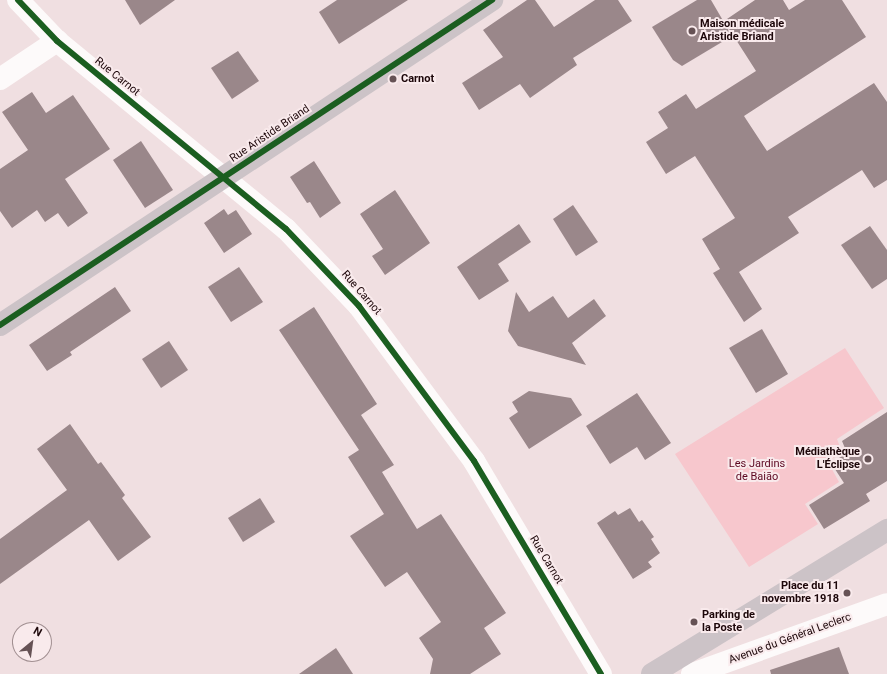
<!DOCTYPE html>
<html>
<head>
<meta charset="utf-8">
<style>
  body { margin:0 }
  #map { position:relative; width:887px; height:674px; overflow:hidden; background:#f0dfe1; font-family:Roboto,sans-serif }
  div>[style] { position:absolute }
  .green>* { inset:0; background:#f7c7cd }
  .building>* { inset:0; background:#9a878a }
  .street>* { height:22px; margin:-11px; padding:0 11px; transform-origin:11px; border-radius:11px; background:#fdfafa }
  .secondary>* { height:22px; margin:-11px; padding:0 11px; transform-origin:11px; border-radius:11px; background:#ccc3c7 }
  .cycleway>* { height:6px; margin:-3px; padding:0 3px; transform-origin:3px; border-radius:3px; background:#1b5e20 }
  .dots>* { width:11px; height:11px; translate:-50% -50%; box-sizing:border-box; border:2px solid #f9eaec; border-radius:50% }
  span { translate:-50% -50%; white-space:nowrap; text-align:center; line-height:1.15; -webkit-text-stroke:4px #f9eaec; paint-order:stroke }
  .poi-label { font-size:11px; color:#1c0609; font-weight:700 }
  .left { translate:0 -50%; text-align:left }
  .right { translate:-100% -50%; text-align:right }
  .street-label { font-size:11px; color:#1c0609 }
  .park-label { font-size:11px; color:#5d0822 }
  .north { position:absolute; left:12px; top:622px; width:40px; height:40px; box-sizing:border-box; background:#f9eaec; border:1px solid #a18f91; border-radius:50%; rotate:29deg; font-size:11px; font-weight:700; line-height:16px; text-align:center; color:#1c0609 }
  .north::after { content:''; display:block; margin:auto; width:14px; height:18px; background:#665255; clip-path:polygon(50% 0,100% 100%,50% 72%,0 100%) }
</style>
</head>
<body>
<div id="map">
  <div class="green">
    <div style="clip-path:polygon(845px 348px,884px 408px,837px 439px,842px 452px,828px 462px,839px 482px,805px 504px,818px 524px,749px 567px,675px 454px)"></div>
  </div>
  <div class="building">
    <div style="clip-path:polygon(125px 0,175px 0,140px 25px)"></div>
    <div style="clip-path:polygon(337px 0,408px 0,339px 44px,319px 12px)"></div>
    <div style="clip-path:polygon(527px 0,535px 0,554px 27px,595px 0,618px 0,632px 21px,573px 58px,577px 65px,530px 98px,520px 84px,479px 110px,462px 83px,503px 57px,483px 30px)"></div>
    <div style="clip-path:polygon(697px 0,711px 0,732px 36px,682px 66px,673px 60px,652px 27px)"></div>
    <div style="clip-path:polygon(755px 0,783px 0,789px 10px,805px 0,842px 0,866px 37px,744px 116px,767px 151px,874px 83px,887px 102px,887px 180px,874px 188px,862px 170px,788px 217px,799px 233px,739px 272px,762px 309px,744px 322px,713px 273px,720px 269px,702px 239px,735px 218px,695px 156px,666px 174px,646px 142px,668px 128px,658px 112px,686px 94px,696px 109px,756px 71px,724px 21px)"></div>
    <div style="clip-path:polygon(238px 51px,259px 81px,232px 99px,211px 68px)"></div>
    <div style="clip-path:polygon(32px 92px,46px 113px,73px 95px,110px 149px,65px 179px,88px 213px,68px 227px,58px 213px,45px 222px,37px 210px,12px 228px,0 211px,0 169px,28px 150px,2px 112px)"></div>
    <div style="clip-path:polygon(141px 141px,173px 190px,145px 208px,113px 160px)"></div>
    <div style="clip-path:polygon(314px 161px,341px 203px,320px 218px,310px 202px,307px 203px,290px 177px)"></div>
    <div style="clip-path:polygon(395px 190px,430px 243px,385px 275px,372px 256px,383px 249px,360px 214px)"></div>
    <div style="clip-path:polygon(573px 205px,598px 242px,576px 256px,553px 219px)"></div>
    <div style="clip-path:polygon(224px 209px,228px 215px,236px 210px,252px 234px,224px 253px,204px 223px)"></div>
    <div style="clip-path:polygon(519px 224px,531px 242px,498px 264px,509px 281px,479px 300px,457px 267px)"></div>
    <div style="clip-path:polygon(870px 226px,887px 250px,887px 279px,872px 289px,841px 245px)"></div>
    <div style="clip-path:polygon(239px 267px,263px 302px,231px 322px,208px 287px)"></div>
    <div style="clip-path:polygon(115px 287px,131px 311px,70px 352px,72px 355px,47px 371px,29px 345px)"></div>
    <div style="clip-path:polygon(516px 292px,529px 312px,553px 296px,568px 318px,594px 299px,606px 316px,572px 343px,586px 365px,518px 346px,508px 331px)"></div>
    <div style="clip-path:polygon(314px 307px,377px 404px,361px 415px,394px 465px,382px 472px,417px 529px,441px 514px,506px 613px,484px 628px,501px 654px,470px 674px,430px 674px,433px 659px,419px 638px,441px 622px,407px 572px,385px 587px,350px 536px,384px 514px,348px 457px,359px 450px,279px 330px)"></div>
    <div style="clip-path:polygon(762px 329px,788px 374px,756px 393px,729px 348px)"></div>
    <div style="clip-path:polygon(169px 341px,188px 370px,161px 388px,142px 359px)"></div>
    <div style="clip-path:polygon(529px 391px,571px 398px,582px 415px,529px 449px,509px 418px,518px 412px,512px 402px)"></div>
    <div style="clip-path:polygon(637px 393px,671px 443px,645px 460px,637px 447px,610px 464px,586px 426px)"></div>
    <div style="clip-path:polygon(887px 412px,887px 481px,866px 494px,870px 501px,824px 529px,809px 505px,844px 483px,831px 463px,847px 453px,842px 441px)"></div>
    <div style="clip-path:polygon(70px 424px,98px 464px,101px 462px,125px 495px,122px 498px,151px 537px,118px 561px,89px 520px,0 584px,0 539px,67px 490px,37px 449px)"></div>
    <div style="clip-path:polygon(260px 498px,275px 522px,243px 542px,228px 518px)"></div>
    <div style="clip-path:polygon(630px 508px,639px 522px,642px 520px,654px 537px,651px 539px,660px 553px,648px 562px,652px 567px,633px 579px,597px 523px,615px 511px,618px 515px)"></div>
    <div style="clip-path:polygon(839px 647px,849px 674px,771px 674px,770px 670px)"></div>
    <div style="clip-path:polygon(336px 648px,353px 674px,299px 674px)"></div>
  </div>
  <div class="street">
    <div style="left:18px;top:0;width:57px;rotate:46.4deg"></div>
    <div style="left:57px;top:41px;width:296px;rotate:39.4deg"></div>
    <div style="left:286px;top:229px;width:106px;rotate:46.5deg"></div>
    <div style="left:359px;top:306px;width:193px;rotate:53.4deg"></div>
    <div style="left:474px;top:461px;width:248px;rotate:59.2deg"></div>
    <div style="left:0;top:79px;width:69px;rotate:-33.7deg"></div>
    <div style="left:692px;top:674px;width:207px;rotate:-19.7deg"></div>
  </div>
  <div class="secondary">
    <div style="left:0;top:325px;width:590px;rotate:-33.45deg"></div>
    <div style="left:652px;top:674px;width:276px;rotate:-31.5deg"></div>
  </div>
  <div class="cycleway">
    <div style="left:18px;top:0;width:57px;rotate:46.4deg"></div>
    <div style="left:57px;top:41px;width:296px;rotate:39.4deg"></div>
    <div style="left:286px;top:229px;width:106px;rotate:46.5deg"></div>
    <div style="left:359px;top:306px;width:193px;rotate:53.4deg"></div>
    <div style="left:474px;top:461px;width:248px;rotate:59.2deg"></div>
    <div style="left:0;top:325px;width:590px;rotate:-33.45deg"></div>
  </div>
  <div class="dots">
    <div style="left:692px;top:31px;background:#665255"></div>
    <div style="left:393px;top:79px;background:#665255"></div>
    <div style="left:868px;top:459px;background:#665255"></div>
    <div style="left:847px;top:593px;background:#665255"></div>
    <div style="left:694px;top:622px;background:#665255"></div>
  </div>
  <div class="poi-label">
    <span class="left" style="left:700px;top:31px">Maison médicale<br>Aristide Briand</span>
    <span class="left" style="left:401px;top:79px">Carnot</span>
    <span class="right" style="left:860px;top:459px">Médiathèque<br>L'Éclipse</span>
    <span class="right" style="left:839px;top:593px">Place du 11<br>novembre 1918</span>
    <span class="left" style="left:702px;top:622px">Parking de<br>la Poste</span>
  </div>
  <div class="street-label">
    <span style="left:117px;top:77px;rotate:39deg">Rue Carnot</span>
    <span style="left:270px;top:134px;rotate:-34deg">Rue Aristide Briand</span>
    <span style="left:361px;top:293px;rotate:49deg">Rue Carnot</span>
    <span style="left:546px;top:560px;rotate:59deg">Rue Carnot</span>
    <span style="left:790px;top:639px;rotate:-20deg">Avenue du Général Leclerc</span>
  </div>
  <div class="park-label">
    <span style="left:757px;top:471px">Les Jardins<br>de Baião</span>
  </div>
  <div class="north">N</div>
</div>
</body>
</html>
